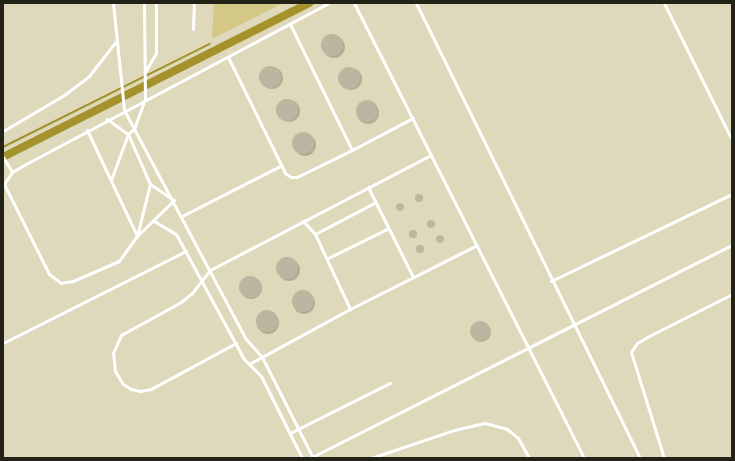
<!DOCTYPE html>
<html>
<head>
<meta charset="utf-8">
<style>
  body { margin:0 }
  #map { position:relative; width:735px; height:461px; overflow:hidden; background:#e7e4cc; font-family:Rubik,sans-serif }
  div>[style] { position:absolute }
  .built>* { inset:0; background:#ded9bb }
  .green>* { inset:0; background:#d4c885 }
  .shadow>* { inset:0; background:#0003 }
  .round { border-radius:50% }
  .stream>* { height:2px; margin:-1px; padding:0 1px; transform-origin:1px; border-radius:1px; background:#a4922b }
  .canal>* { height:8px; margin:-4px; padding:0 4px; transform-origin:4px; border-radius:4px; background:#a4922b }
  .building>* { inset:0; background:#bab69f }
  .lane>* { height:3px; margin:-1.5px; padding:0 1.5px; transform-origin:1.5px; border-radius:1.5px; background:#fff }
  span { translate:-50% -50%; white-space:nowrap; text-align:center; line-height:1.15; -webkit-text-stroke:3px #fff; paint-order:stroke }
  .frame { position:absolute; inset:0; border:4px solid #232219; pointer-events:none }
</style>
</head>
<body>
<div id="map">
  <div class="built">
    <div style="clip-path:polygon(3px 3px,732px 3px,732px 458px,3px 458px)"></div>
  </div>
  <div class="green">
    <div style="clip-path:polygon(214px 3px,283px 3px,212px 39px)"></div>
  </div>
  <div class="shadow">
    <div class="round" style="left:323px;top:36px;width:22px;height:22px"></div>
    <div class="round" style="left:261px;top:67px;width:22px;height:22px"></div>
    <div class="round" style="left:340px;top:68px;width:22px;height:22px"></div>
    <div class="round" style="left:278px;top:100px;width:22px;height:22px"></div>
    <div class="round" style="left:357px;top:102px;width:22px;height:22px"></div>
    <div class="round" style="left:294px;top:134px;width:22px;height:22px"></div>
    <div style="clip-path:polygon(418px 195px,422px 198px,421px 202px,416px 199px)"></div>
    <div style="clip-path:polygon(398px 205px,402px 205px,403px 210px,398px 209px)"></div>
    <div style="clip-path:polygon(429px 223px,434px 223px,434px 227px,429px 227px)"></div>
    <div style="clip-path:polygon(412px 232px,416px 234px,415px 238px,410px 236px)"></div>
    <div style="clip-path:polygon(438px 237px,442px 237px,443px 242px,438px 242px)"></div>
    <div style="clip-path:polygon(418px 247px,423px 248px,423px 252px,419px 252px)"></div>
    <div class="round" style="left:278px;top:259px;width:22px;height:22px"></div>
    <div class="round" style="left:240px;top:277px;width:22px;height:22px"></div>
    <div class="round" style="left:293px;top:292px;width:22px;height:22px"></div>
    <div class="round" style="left:257px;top:312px;width:22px;height:22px"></div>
    <div class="round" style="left:471px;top:322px;width:20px;height:20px"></div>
  </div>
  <div class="stream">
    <div style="left:3px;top:147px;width:231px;rotate:-26.5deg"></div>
  </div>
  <div class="canal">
    <div style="left:3px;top:157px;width:343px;rotate:-26.7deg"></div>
  </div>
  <div class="building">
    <div class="round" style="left:321px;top:34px;width:22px;height:22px"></div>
    <div class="round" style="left:259px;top:66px;width:22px;height:22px"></div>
    <div class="round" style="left:338px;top:67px;width:22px;height:22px"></div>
    <div class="round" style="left:276px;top:99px;width:22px;height:22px"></div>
    <div class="round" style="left:356px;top:100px;width:22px;height:22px"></div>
    <div class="round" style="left:292px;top:132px;width:22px;height:22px"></div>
    <div class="round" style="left:415px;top:194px;width:8px;height:8px"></div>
    <div class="round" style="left:396px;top:203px;width:8px;height:8px"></div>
    <div class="round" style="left:427px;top:220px;width:8px;height:8px"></div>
    <div class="round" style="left:409px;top:230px;width:8px;height:8px"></div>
    <div class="round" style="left:436px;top:235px;width:8px;height:8px"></div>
    <div class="round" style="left:416px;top:245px;width:8px;height:8px"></div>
    <div class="round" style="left:276px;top:257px;width:22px;height:22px"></div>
    <div class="round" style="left:239px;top:276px;width:22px;height:22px"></div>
    <div class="round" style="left:292px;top:290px;width:22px;height:22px"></div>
    <div class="round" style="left:256px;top:310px;width:22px;height:22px"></div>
    <div class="round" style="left:470px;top:321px;width:20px;height:20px"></div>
  </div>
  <div class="lane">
    <div style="left:113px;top:3px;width:108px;rotate:84.1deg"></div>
    <div style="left:124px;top:110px;width:258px;rotate:62deg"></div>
    <div style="left:245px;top:338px;width:25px;rotate:48deg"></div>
    <div style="left:262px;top:357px;width:113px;rotate:63.2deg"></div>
    <div style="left:354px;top:3px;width:510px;rotate:63.18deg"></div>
    <div style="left:416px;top:3px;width:507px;rotate:63.79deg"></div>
    <div style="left:664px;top:3px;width:153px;rotate:63.6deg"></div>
    <div style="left:290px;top:24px;width:140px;rotate:63.8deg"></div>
    <div style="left:193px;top:29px;width:26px;rotate:-88deg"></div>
    <div style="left:228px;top:57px;width:129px;rotate:63.8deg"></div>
    <div style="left:285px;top:173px;width:7px;rotate:34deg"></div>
    <div style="left:291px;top:177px;width:6px"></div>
    <div style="left:297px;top:177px;width:61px;rotate:-26.1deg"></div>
    <div style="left:352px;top:150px;width:69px;rotate:-27.7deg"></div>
    <div style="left:145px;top:72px;width:22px;rotate:-60deg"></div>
    <div style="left:156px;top:53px;width:50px;rotate:-90deg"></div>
    <div style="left:107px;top:119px;width:26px;rotate:36deg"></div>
    <div style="left:128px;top:134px;width:55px;rotate:66.3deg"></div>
    <div style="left:150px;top:184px;width:54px;rotate:104deg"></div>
    <div style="left:87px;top:130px;width:117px;rotate:64.7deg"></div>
    <div style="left:3px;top:131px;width:71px;rotate:-30.5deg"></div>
    <div style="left:64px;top:95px;width:31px;rotate:-37deg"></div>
    <div style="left:89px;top:76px;width:46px;rotate:-52.1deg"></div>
    <div style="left:3px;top:157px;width:17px;rotate:59deg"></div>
    <div style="left:111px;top:180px;width:49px;rotate:-69.7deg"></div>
    <div style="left:128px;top:134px;width:8px;rotate:-40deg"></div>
    <div style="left:134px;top:129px;width:32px;rotate:-70deg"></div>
    <div style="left:145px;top:99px;width:96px;rotate:-90.6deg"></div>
    <div style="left:150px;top:184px;width:29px;rotate:34deg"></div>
    <div style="left:368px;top:187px;width:101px;rotate:63.4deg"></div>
    <div style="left:174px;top:200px;width:52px;rotate:135.8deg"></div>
    <div style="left:137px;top:236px;width:31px;rotate:126deg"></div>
    <div style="left:119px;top:261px;width:50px;rotate:156.5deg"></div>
    <div style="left:73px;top:281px;width:12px;rotate:171deg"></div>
    <div style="left:61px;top:283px;width:15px;rotate:-143deg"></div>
    <div style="left:49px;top:274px;width:101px;rotate:-116.6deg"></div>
    <div style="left:4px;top:184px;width:14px;rotate:-56deg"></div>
    <div style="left:12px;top:172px;width:14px;rotate:-30deg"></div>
    <div style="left:24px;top:165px;width:345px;rotate:-28deg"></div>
    <div style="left:182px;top:216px;width:112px;rotate:-27deg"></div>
    <div style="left:154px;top:221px;width:26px;rotate:31deg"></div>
    <div style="left:176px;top:234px;width:142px;rotate:61.5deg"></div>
    <div style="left:244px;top:359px;width:24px;rotate:45deg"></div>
    <div style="left:261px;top:376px;width:92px;rotate:63.4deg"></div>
    <div style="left:303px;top:221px;width:18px;rotate:47deg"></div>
    <div style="left:315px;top:234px;width:83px;rotate:65deg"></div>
    <div style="left:315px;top:234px;width:67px;rotate:-27.7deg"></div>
    <div style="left:328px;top:258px;width:66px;rotate:-26.2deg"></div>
    <div style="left:551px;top:281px;width:201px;rotate:-25.7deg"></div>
    <div style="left:3px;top:343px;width:205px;rotate:-26.7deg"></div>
    <div style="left:236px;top:343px;width:97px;rotate:151.6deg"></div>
    <div style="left:151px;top:389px;width:11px;rotate:170deg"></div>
    <div style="left:140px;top:391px;width:9px;rotate:-167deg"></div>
    <div style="left:131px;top:389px;width:9px;rotate:-148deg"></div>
    <div style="left:123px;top:384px;width:15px;rotate:-122deg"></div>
    <div style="left:115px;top:371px;width:18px;rotate:-96deg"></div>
    <div style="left:113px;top:353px;width:20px;rotate:-66deg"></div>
    <div style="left:121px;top:335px;width:68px;rotate:-28.8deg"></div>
    <div style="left:181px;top:302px;width:14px;rotate:-39deg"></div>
    <div style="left:192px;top:293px;width:29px;rotate:-52deg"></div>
    <div style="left:210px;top:270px;width:249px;rotate:-27.5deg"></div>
    <div style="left:249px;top:364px;width:115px;rotate:-28.6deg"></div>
    <div style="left:350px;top:309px;width:142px;rotate:-26.7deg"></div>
    <div style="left:290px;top:433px;width:112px;rotate:-26.6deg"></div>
    <div style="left:310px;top:458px;width:473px;rotate:-26.8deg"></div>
    <div style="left:371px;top:458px;width:88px;rotate:-18.6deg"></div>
    <div style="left:454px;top:430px;width:32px;rotate:-13deg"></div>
    <div style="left:485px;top:423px;width:23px;rotate:15deg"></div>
    <div style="left:507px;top:429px;width:14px;rotate:39deg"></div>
    <div style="left:518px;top:438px;width:23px;rotate:61deg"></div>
    <div style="left:664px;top:458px;width:111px;rotate:-107.3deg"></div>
    <div style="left:631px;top:352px;width:11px;rotate:-56deg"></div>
    <div style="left:637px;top:343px;width:16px;rotate:-30deg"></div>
    <div style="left:651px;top:335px;width:91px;rotate:-26.8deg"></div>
  </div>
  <div class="frame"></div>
</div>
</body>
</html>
